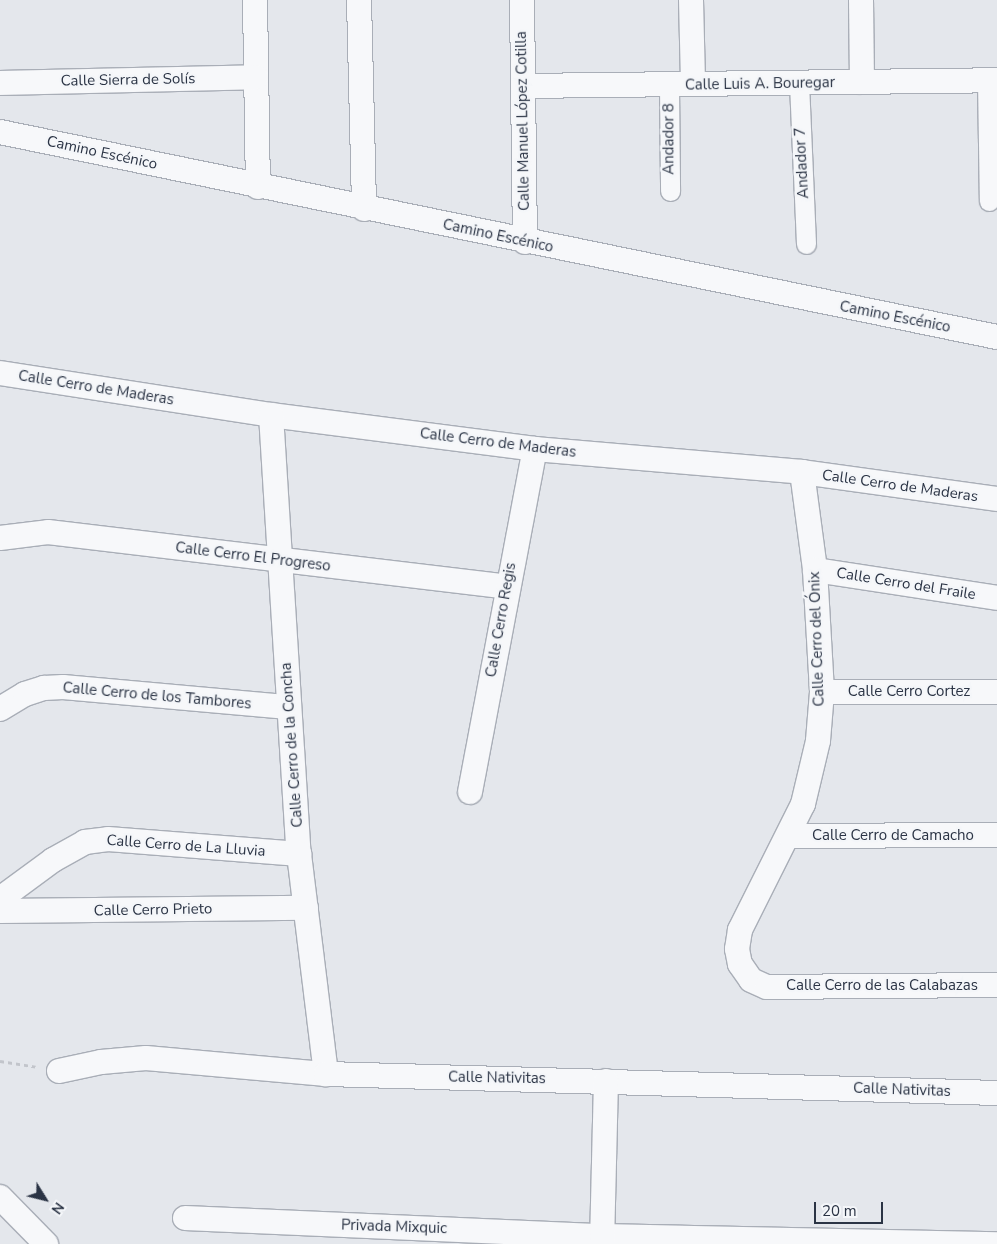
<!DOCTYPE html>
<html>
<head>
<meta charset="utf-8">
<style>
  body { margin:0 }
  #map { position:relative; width:997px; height:1244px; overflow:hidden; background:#e4e7ec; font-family:"Nunito Sans",sans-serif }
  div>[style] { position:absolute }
  .path>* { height:3px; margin-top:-1.5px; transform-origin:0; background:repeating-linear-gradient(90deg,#c2c5cb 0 4px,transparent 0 8px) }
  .roads { filter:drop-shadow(1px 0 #a9aeb7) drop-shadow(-1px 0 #a9aeb7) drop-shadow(0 1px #a9aeb7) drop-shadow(0 -1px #a9aeb7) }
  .pedestrian>* { height:19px; margin:-9.5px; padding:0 9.5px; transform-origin:9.5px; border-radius:9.5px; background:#f7f8fa }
  .minor>* { height:24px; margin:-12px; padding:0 12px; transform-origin:12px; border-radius:12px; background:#f7f8fa }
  span { translate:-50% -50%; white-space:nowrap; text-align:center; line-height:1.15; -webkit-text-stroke:4.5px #f4f6f9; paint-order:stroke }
  .street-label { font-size:15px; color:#2b3445 }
  .north { position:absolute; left:20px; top:1174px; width:50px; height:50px; -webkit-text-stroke:4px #f4f6f9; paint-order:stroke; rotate:126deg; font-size:14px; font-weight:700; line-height:20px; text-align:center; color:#2b3445 }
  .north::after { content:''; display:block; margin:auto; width:18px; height:22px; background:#2b3445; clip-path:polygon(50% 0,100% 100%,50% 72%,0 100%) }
  .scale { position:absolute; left:814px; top:1202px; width:69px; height:22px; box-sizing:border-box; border:2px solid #2b3445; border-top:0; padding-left:6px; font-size:15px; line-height:18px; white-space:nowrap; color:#2b3445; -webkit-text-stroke:4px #f4f6f9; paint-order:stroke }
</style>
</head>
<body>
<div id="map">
  <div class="path">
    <div style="left:0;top:1061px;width:36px;rotate:9deg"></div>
  </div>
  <div class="roads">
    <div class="pedestrian">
      <div style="left:987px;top:80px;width:121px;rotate:89.1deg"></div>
      <div style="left:799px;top:83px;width:161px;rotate:87.5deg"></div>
      <div style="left:669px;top:87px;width:104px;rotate:89.4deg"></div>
    </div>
    <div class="minor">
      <div style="left:255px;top:0;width:187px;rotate:89.1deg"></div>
      <div style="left:359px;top:0;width:209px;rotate:88.6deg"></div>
      <div style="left:522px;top:0;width:242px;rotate:89.3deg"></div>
      <div style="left:691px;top:0;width:84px;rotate:88.6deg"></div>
      <div style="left:861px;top:0;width:82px;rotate:89.3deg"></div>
      <div style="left:0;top:83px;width:256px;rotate:-1.3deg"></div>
      <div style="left:523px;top:86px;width:474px;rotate:-0.7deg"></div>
      <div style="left:0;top:132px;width:1018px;rotate:11.62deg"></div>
      <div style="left:0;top:373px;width:274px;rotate:8.8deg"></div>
      <div style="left:271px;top:415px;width:266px;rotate:7.3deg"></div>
      <div style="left:535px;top:449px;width:268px;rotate:4.9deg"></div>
      <div style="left:802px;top:472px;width:197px;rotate:7.9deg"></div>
      <div style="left:271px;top:415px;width:440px;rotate:86.4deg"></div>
      <div style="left:299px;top:854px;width:222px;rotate:83deg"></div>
      <div style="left:802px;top:472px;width:99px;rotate:82.4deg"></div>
      <div style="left:815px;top:570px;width:122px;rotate:86.7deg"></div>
      <div style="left:822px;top:692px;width:49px;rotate:94.7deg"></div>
      <div style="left:818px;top:741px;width:65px;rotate:103.4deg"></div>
      <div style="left:803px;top:804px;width:141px;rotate:116.6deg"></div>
      <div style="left:740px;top:930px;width:19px;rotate:99deg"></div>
      <div style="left:737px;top:949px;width:15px;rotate:79deg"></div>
      <div style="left:740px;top:964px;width:19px;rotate:55deg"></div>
      <div style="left:751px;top:980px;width:17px;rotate:24deg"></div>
      <div style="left:767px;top:987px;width:230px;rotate:-0.5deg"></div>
      <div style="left:0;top:538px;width:48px;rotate:-7.1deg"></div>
      <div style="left:48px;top:532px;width:461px;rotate:6.8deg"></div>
      <div style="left:815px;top:570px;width:184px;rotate:8.7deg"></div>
      <div style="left:822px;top:692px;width:175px"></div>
      <div style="left:0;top:709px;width:29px;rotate:-31deg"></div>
      <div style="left:25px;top:694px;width:20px;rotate:-18deg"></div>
      <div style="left:44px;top:688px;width:19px;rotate:-3deg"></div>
      <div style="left:63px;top:687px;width:226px;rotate:5.1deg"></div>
      <div style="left:470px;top:792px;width:349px;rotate:-79.3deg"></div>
      <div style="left:790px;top:836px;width:207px;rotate:-0.3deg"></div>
      <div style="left:0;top:899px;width:66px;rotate:-36.3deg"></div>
      <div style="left:53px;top:860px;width:37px;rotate:-29deg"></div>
      <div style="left:85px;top:842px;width:23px;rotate:-7deg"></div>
      <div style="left:108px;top:839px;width:192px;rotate:4.5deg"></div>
      <div style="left:0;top:911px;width:306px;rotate:-0.6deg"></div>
      <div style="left:59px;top:1071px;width:43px;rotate:-12.1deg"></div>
      <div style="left:101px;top:1062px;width:45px;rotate:-5.1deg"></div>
      <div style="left:146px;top:1058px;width:181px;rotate:5.1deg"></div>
      <div style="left:326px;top:1074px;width:671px;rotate:1.62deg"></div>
      <div style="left:0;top:1197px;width:66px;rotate:45.6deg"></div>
      <div style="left:185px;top:1218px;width:417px;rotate:2.5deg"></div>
      <div style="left:602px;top:1236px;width:395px;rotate:1.2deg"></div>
      <div style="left:602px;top:1244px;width:163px;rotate:-88.6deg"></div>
    </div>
  </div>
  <div class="street-label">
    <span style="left:128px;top:80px;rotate:-1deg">Calle Sierra de Solís</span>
    <span style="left:760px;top:84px;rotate:-1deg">Calle Luis A. Bouregar</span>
    <span style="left:523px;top:121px;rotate:-91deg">Calle Manuel López Cotilla</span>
    <span style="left:669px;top:139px;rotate:-90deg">Andador 8</span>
    <span style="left:102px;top:153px;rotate:12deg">Camino Escénico</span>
    <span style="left:802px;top:163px;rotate:-93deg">Andador 7</span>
    <span style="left:498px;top:236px;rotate:12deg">Camino Escénico</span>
    <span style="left:895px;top:317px;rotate:11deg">Camino Escénico</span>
    <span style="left:96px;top:388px;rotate:9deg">Calle Cerro de Maderas</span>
    <span style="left:498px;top:443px;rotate:7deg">Calle Cerro de Maderas</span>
    <span style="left:900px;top:486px;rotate:8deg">Calle Cerro de Maderas</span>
    <span style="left:253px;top:557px;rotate:7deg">Calle Cerro El Progreso</span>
    <span style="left:906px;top:584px;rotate:9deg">Calle Cerro del Fraile</span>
    <span style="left:501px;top:620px;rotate:-80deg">Calle Cerro Regis</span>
    <span style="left:817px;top:639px;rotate:-92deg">Calle Cerro del Ónix</span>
    <span style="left:909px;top:692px">Calle Cerro Cortez</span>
    <span style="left:157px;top:696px;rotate:5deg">Calle Cerro de los Tambores</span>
    <span style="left:292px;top:745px;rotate:-94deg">Calle Cerro de la Concha</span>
    <span style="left:893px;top:836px">Calle Cerro de Camacho</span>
    <span style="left:186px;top:846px;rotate:4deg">Calle Cerro de La Lluvia</span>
    <span style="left:153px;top:910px;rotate:-1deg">Calle Cerro Prieto</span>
    <span style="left:882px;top:986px">Calle Cerro de las Calabazas</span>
    <span style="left:497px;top:1078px;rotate:1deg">Calle Nativitas</span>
    <span style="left:902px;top:1090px;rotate:2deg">Calle Nativitas</span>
    <span style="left:394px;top:1227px;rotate:2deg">Privada Mixquic</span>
  </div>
  <div class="north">N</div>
  <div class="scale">20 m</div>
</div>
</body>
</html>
